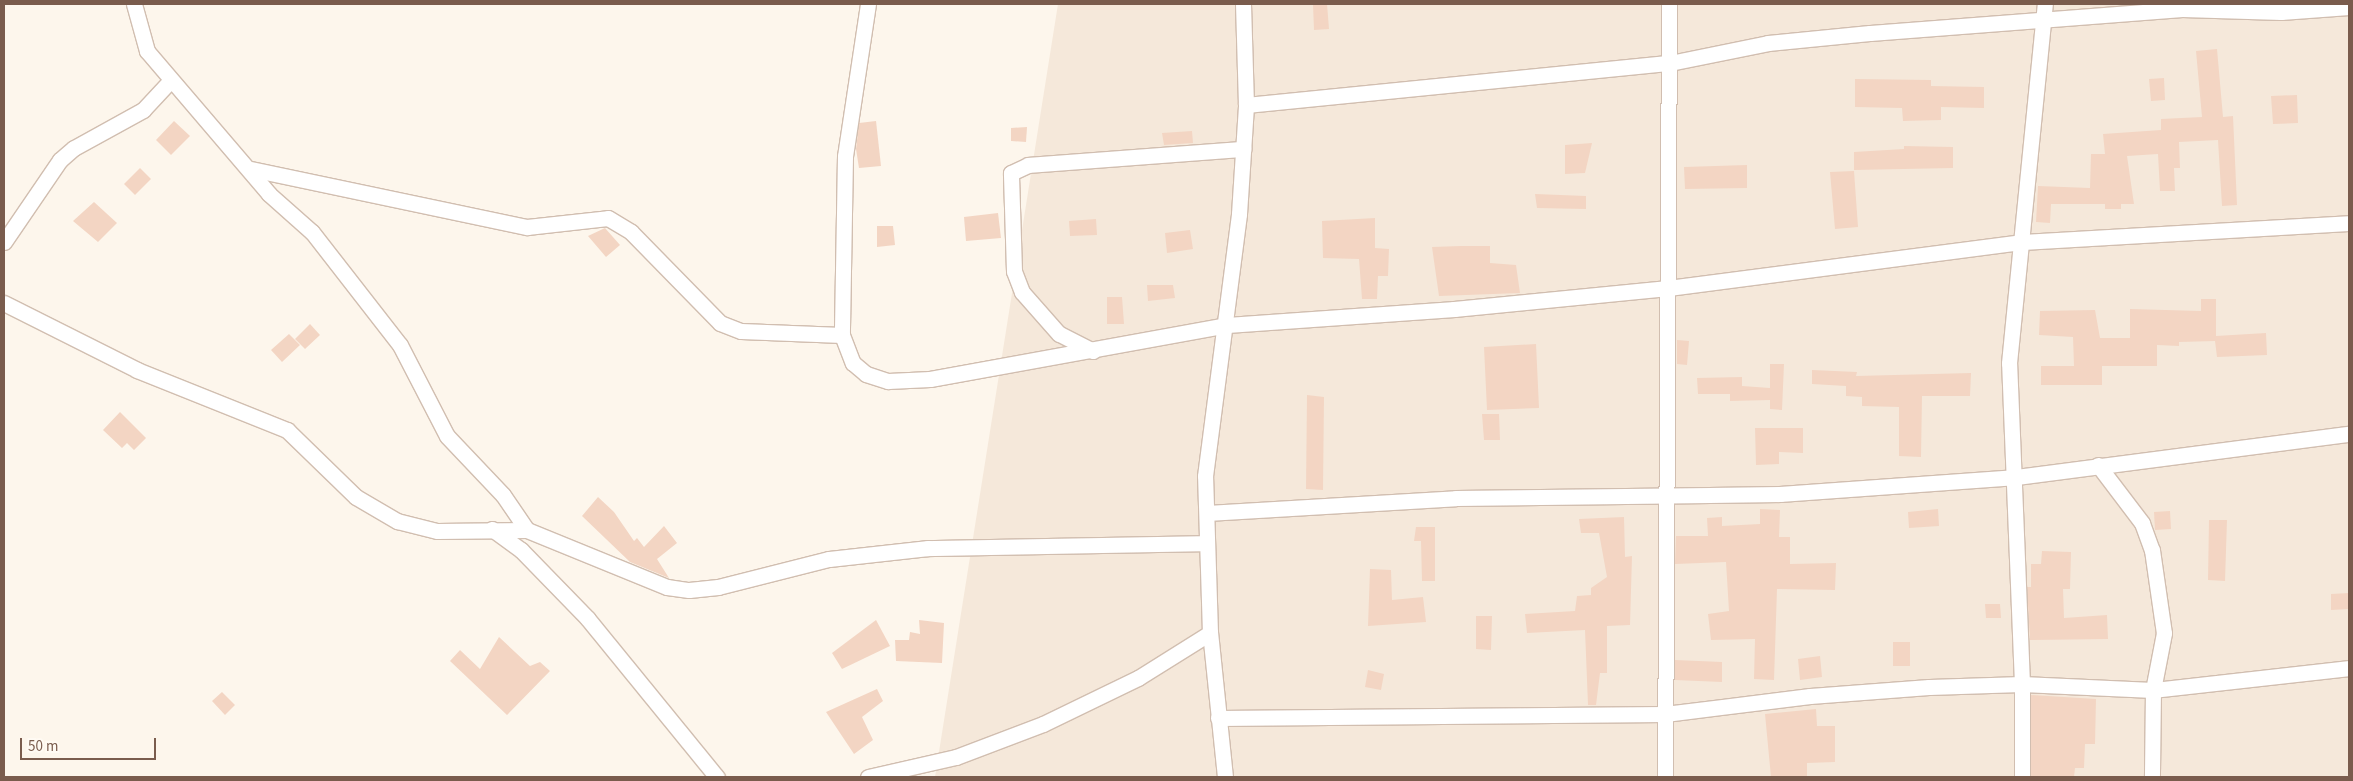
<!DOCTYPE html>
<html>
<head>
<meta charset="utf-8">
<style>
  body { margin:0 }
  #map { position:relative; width:2353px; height:781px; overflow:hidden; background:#fdf6ec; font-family:"Source Sans 3",sans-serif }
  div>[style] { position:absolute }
  .residential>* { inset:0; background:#f5e8da }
  .building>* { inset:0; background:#f3d5c3 }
  .roads { filter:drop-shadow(1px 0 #d1beb0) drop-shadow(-1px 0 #d1beb0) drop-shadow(0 1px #d1beb0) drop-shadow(0 -1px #d1beb0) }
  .minor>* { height:15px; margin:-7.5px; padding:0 7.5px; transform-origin:7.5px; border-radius:7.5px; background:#fff }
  span { translate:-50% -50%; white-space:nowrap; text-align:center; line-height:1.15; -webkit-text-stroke:5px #fffaf3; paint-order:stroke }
  .frame { position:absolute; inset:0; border:5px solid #7a5c4d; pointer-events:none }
  .scale { position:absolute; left:20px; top:738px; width:136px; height:22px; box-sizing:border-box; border:2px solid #7a5c4d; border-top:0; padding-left:6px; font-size:15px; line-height:18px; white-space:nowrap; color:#7a5c4d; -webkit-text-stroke:4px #fffaf3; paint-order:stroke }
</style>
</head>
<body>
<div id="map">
  <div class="residential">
    <div style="clip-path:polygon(1058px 4px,2349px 4px,2349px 777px,935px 777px)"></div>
  </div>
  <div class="building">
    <div style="clip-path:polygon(1313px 4px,1327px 4px,1329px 29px,1314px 30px)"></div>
    <div style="clip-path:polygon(2217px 49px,2223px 117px,2233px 116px,2237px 205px,2222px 206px,2218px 140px,2179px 142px,2180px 168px,2174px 168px,2175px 191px,2160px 191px,2158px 154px,2127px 156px,2134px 204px,2121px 204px,2121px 209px,2105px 209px,2105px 204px,2051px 204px,2050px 223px,2036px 222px,2038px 186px,2090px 188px,2091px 154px,2105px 154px,2103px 134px,2161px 130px,2161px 119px,2202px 117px,2196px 51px)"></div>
    <div style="clip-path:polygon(2164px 78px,2165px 100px,2151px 101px,2149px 79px)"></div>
    <div style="clip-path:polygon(1855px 79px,1931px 80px,1931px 86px,1984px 87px,1984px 108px,1941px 107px,1941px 120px,1903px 121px,1902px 108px,1855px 107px)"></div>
    <div style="clip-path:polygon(2297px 95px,2298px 123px,2273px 124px,2271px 96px)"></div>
    <div style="clip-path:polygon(174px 121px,190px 136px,171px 155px,156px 140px)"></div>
    <div style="clip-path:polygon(876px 121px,881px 166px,859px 168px,856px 149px,859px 123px)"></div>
    <div style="clip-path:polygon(1027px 127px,1026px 142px,1011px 141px,1011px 128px)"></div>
    <div style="clip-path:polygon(1192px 131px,1193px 143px,1164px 145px,1162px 133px)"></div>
    <div style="clip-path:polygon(1592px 143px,1585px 173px,1565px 174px,1565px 145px)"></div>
    <div style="clip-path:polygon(1904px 146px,1953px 147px,1953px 168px,1854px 170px,1854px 152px,1904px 149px)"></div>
    <div style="clip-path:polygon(1747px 165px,1747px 188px,1685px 189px,1684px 167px)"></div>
    <div style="clip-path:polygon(140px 168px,151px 179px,135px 195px,124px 184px)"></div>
    <div style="clip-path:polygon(1854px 171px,1858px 227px,1835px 229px,1830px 172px)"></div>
    <div style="clip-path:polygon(1535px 194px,1586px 196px,1586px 209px,1537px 208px)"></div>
    <div style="clip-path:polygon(94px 202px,117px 223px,98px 242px,73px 221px)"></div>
    <div style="clip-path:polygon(998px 213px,1001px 238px,966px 241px,964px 217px)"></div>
    <div style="clip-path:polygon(1375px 218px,1375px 248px,1389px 249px,1388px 276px,1378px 276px,1377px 299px,1362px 299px,1359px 259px,1323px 258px,1322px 221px)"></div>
    <div style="clip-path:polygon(1096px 219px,1097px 235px,1070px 236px,1069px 221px)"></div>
    <div style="clip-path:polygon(877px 226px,893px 226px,895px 245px,877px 247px)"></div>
    <div style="clip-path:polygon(605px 228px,620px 245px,606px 257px,588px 236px)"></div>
    <div style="clip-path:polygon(1190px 230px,1193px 249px,1167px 253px,1165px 233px)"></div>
    <div style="clip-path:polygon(1461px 246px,1490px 246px,1490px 263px,1516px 265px,1520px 293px,1439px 296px,1432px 247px)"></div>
    <div style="clip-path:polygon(1147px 285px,1173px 285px,1175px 298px,1148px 301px)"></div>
    <div style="clip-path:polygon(1107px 297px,1122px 297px,1124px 324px,1107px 324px)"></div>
    <div style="clip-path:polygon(2201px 299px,2216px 299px,2216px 336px,2266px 333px,2267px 355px,2217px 357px,2215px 341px,2179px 342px,2179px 346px,2157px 345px,2157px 366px,2102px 366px,2102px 385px,2041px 385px,2041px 366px,2074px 366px,2073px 337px,2039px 335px,2040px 311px,2095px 310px,2100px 338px,2130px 338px,2130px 309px,2201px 311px)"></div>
    <div style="clip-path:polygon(310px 324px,320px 335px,305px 349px,295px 339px)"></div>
    <div style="clip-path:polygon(289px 334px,300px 345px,282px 362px,271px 350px)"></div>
    <div style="clip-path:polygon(1677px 340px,1689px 341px,1687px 365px,1677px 364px)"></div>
    <div style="clip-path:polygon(1536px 344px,1539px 408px,1487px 410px,1484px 347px)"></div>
    <div style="clip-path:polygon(1770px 364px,1784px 364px,1782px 410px,1770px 409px,1770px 400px,1730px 401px,1730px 394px,1698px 394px,1697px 378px,1742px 377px,1742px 386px,1770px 388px)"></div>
    <div style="clip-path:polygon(1812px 370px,1857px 372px,1856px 376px,1971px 373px,1970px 396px,1922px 396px,1921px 457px,1899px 456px,1899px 407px,1862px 406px,1862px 397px,1846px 396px,1846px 386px,1812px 384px)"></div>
    <div style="clip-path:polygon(1307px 395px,1324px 397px,1323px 490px,1306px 489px)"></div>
    <div style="clip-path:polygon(120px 412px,146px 438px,134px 450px,127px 443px,122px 448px,103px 430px)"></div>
    <div style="clip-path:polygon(1482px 414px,1499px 414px,1500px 440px,1484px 440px)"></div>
    <div style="clip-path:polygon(1755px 428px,1803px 428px,1803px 453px,1779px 452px,1779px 464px,1756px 465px)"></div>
    <div style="clip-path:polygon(598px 497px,614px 512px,634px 541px,637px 538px,644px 547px,664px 526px,677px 543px,657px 559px,669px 578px,630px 562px,582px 516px)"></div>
    <div style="clip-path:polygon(1760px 509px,1780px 510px,1779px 537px,1790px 537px,1790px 564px,1836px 563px,1835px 590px,1777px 589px,1774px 680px,1754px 679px,1755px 639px,1711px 640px,1708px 614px,1729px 611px,1726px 562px,1675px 564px,1676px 536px,1708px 536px,1707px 518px,1722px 517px,1722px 526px,1760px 524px)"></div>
    <div style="clip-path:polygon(1938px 509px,1939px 526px,1909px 528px,1908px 512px)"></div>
    <div style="clip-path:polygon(2170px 511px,2171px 529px,2155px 530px,2154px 512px)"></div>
    <div style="clip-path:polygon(1624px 517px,1625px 557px,1632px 556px,1630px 625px,1607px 626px,1607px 673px,1600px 673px,1596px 705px,1588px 705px,1585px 630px,1527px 633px,1525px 614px,1575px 611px,1577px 596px,1591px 595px,1591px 588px,1607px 577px,1599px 533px,1581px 533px,1579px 519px)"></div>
    <div style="clip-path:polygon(2209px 520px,2227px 520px,2225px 581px,2208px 580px)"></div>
    <div style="clip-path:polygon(1416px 527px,1435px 527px,1435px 581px,1422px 581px,1421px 541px,1414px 541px)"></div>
    <div style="clip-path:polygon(2042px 551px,2071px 552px,2070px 589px,2063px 589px,2064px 618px,2107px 615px,2108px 639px,2030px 640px,2027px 587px,2031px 587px,2031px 564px,2041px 564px)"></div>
    <div style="clip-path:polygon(1370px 569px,1391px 570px,1392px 600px,1423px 597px,1426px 622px,1368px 626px)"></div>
    <div style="clip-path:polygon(2349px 593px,2349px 609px,2331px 610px,2331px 594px)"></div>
    <div style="clip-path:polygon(1985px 604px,2000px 604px,2001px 618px,1986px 618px)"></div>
    <div style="clip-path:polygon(1476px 616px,1492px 616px,1491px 650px,1476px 649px)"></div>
    <div style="clip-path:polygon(876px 620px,890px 646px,842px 669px,832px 653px)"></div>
    <div style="clip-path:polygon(919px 620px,944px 623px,942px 663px,896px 661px,895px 640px,909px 640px,910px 632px,920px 634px)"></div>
    <div style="clip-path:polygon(499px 637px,530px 666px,540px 662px,550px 671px,507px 715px,450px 661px,460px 650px,480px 669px)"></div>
    <div style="clip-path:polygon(1893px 642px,1910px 642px,1910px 666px,1893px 666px)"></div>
    <div style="clip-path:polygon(1820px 656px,1822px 677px,1800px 680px,1798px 659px)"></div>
    <div style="clip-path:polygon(1675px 660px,1722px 662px,1722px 682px,1675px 680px)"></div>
    <div style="clip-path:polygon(1368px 670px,1384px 674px,1381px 690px,1365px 687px)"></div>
    <div style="clip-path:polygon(877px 689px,883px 701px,862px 717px,873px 740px,854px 754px,826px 712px)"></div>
    <div style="clip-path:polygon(222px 692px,235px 705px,225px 715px,212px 701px)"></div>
    <div style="clip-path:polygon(2031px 695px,2096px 699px,2095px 744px,2085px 744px,2084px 768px,2075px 768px,2074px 777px,2031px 776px)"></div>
    <div style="clip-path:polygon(1816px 709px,1817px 726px,1835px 726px,1835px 762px,1807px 763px,1807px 777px,1771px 777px,1765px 714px)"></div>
  </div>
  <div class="roads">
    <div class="minor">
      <div style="left:134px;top:4px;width:49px;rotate:74.5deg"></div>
      <div style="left:147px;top:51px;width:188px;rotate:49.5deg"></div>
      <div style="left:269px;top:194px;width:57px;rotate:41.5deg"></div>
      <div style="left:312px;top:232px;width:143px;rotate:52.1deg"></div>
      <div style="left:400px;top:345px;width:102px;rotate:62.7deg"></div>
      <div style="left:447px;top:436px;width:81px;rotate:46.5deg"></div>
      <div style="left:503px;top:495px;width:42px;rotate:55.6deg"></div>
      <div style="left:868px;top:4px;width:154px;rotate:98.6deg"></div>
      <div style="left:845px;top:156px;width:179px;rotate:91deg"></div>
      <div style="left:842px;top:335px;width:30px;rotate:69deg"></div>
      <div style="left:853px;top:363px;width:17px;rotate:40deg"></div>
      <div style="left:866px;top:374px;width:23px;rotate:18deg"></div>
      <div style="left:888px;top:381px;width:42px;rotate:-2.7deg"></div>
      <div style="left:930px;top:379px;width:302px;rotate:-10.3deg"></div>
      <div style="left:1227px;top:325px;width:228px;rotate:-4deg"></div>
      <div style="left:1454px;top:309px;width:215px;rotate:-5.6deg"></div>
      <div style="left:1668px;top:288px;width:356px;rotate:-7.4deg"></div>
      <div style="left:2021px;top:242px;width:329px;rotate:-3.3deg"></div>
      <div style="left:1246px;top:105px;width:426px;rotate:-5.7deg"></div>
      <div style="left:1670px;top:63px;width:100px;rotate:-11.5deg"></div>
      <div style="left:1768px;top:43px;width:102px;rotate:-5.6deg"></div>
      <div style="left:1870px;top:33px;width:313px;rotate:-4.4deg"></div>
      <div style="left:2182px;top:9px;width:99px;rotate:1.7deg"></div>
      <div style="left:2281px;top:12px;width:68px;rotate:-4.2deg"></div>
      <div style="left:251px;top:169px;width:282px;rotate:11.9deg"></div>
      <div style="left:527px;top:227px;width:81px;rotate:-6.3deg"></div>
      <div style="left:608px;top:218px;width:27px;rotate:31deg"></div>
      <div style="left:631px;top:232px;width:127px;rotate:45.6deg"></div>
      <div style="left:720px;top:323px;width:22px;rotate:21deg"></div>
      <div style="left:741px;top:331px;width:101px;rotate:2.3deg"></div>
      <div style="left:4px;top:242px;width:99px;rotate:-55.7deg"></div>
      <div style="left:60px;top:160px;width:18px;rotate:-41deg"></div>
      <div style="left:74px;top:148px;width:79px;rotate:-28.8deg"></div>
      <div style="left:143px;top:110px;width:40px;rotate:-47deg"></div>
      <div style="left:4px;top:303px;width:149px;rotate:26.7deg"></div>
      <div style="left:137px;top:370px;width:162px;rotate:21.8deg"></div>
      <div style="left:287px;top:430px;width:96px;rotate:44.2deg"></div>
      <div style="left:356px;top:497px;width:48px;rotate:30.3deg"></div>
      <div style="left:397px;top:521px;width:41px;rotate:14deg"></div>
      <div style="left:437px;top:531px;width:90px;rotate:-0.6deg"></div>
      <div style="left:527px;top:530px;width:151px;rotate:22.2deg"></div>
      <div style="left:667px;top:587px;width:22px;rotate:8deg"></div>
      <div style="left:689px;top:590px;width:29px;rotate:-6deg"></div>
      <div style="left:718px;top:587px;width:114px;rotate:-14.2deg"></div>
      <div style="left:829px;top:559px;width:100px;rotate:-6.3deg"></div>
      <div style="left:928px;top:548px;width:278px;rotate:-1deg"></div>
      <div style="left:1093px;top:351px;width:38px;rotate:-153deg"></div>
      <div style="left:1059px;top:334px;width:56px;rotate:-131.4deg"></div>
      <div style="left:1022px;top:292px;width:22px;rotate:-111deg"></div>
      <div style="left:1014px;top:271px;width:98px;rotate:-91.8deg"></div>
      <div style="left:1011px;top:173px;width:19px;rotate:-25deg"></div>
      <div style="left:1028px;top:165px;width:216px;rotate:-4.3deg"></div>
      <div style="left:2098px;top:465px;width:73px;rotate:52.8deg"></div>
      <div style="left:2142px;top:523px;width:29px;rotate:70deg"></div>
      <div style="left:2152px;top:550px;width:84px;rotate:81.8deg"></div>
      <div style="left:2164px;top:633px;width:58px;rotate:100.9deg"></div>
      <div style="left:2153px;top:690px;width:87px;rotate:90.7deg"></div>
      <div style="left:1207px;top:513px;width:249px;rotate:-3.4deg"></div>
      <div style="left:1456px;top:498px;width:324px;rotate:-0.7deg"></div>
      <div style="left:1780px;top:494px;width:237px;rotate:-4.1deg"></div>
      <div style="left:2016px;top:477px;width:336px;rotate:-7.4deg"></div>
      <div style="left:492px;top:529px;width:36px;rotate:36deg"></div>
      <div style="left:521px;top:550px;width:96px;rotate:45.8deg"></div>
      <div style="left:588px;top:619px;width:204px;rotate:50.8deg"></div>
      <div style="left:1218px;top:718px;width:447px;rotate:-0.5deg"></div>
      <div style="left:1665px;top:714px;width:146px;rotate:-7.1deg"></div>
      <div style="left:1810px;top:696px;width:119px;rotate:-4.3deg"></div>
      <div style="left:1929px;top:687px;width:93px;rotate:-1.8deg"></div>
      <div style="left:2022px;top:684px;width:131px;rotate:2.6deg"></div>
      <div style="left:2153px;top:690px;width:197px;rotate:-6.4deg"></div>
      <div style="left:868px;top:777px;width:90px;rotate:-12.8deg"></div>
      <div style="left:956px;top:757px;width:93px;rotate:-20.8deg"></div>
      <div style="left:1043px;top:724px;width:106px;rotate:-25.8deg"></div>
      <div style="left:1138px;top:678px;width:85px;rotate:-32deg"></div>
      <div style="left:1225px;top:777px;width:145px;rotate:-95.9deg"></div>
      <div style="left:1210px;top:633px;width:157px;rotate:-91.8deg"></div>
      <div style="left:1205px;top:476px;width:264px;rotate:-82.6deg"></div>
      <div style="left:1239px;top:214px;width:109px;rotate:-86.3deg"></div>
      <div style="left:1246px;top:105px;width:101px;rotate:-91.7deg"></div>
      <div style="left:1665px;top:777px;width:773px;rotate:-89.7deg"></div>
      <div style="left:2022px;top:777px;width:93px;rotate:-90deg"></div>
      <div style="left:2022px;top:684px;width:321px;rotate:-92.3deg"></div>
      <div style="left:2009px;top:363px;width:361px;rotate:-84.3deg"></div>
    </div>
  </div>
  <div class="frame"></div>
  <div class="scale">50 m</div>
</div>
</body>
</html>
